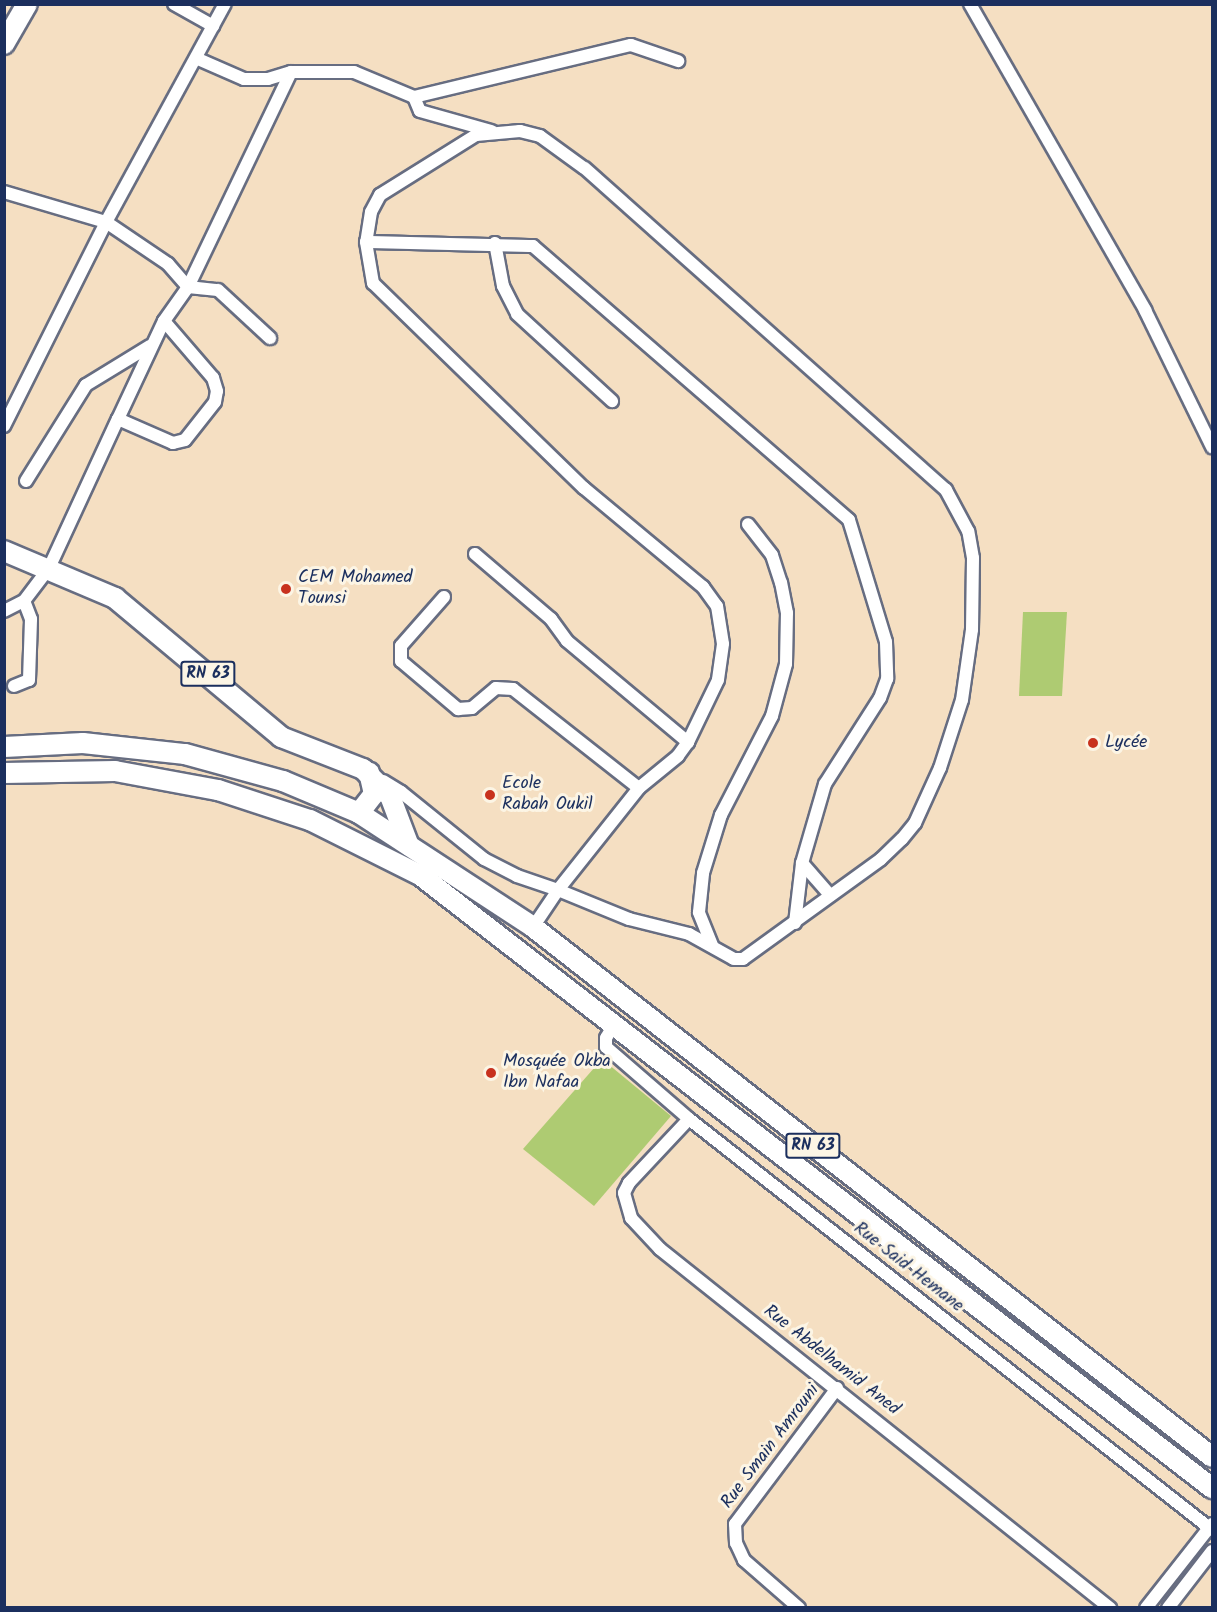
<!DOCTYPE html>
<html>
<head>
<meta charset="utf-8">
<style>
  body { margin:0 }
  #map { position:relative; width:1217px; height:1612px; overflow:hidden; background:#f5dfc2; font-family:Kalam,sans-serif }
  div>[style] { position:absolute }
  .green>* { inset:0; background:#aecb72 }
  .roads { filter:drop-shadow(2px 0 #676d81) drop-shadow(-2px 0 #676d81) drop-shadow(0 2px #676d81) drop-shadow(0 -2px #676d81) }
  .minor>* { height:12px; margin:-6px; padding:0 6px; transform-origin:6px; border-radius:6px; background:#fff }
  .primary>* { height:20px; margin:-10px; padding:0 10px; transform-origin:10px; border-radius:10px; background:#fff }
  .dots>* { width:16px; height:16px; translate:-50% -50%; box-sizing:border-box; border:3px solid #fcf5e5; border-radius:50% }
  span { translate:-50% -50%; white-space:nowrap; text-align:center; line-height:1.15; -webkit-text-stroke:6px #fcf5e5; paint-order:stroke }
  .shield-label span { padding:2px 4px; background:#fcf5e5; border:2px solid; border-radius:4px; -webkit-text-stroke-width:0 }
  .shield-label { font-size:16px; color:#1b2f5e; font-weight:700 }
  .poi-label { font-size:18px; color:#1b2f5e }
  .left { translate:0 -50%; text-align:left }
  .street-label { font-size:18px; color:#1b2f5e }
  .frame { position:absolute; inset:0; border:6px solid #1b2f5e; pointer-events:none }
</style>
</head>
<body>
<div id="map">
  <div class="green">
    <div style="clip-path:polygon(1023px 612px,1067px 612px,1062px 696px,1019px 696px)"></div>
    <div style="clip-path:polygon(602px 1059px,671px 1116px,594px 1206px,523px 1149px)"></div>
  </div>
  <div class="roads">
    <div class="minor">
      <div style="left:174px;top:4px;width:45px;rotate:29.4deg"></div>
      <div style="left:970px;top:4px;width:353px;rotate:60.2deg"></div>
      <div style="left:1145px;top:310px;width:153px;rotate:63.9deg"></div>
      <div style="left:198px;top:59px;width:50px;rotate:23.5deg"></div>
      <div style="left:244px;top:79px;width:24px"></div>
      <div style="left:268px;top:79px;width:24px;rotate:-17deg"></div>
      <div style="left:414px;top:97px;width:15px;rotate:67deg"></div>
      <div style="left:420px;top:111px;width:74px;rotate:15.7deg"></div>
      <div style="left:4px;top:192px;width:106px;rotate:16.4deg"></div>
      <div style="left:106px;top:222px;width:75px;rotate:34.1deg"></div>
      <div style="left:168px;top:264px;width:30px;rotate:49deg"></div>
      <div style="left:188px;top:287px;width:30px;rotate:6deg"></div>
      <div style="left:218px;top:290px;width:71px;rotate:42.7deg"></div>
      <div style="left:366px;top:242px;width:167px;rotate:1.4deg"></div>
      <div style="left:533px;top:246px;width:418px;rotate:40.9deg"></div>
      <div style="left:849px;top:520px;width:127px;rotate:73.1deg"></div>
      <div style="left:886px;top:642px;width:37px;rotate:88deg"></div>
      <div style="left:887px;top:679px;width:20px;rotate:110deg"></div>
      <div style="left:880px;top:698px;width:102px;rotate:122.6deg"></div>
      <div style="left:825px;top:784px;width:82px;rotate:106.2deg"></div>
      <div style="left:495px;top:243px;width:44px;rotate:79.5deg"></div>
      <div style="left:503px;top:286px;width:31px;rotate:63deg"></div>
      <div style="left:517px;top:314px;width:129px;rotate:42.5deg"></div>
      <div style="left:118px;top:419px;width:108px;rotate:-64.9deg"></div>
      <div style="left:4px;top:426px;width:228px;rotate:-63.4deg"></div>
      <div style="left:106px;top:222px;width:248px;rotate:-61.4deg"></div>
      <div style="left:26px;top:481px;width:113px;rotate:-58deg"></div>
      <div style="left:86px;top:385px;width:75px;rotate:-31.4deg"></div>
      <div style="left:475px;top:554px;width:100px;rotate:40.5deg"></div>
      <div style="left:551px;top:619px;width:27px;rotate:54deg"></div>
      <div style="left:567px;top:641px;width:158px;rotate:39.9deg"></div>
      <div style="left:444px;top:597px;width:65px;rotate:131.3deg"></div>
      <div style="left:401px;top:646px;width:15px;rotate:90deg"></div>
      <div style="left:401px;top:661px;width:75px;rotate:40.1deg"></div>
      <div style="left:458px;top:709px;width:14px;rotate:-4deg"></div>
      <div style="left:472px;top:708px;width:31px;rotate:-40deg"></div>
      <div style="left:496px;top:688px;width:17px;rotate:3deg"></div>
      <div style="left:513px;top:689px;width:160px;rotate:38.2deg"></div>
      <div style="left:4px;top:611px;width:22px;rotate:-27deg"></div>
      <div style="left:14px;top:686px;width:16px;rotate:-22deg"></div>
      <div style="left:29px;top:680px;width:61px;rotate:-88.1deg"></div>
      <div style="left:31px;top:619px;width:19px;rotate:-111deg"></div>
      <div style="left:24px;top:601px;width:41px;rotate:-52.9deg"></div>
      <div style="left:49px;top:568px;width:164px;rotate:-65.2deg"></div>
      <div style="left:118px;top:419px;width:60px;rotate:23.6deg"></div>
      <div style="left:173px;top:443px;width:12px;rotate:-14deg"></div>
      <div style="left:185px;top:440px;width:48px;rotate:-51.7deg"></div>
      <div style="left:215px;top:402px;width:11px;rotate:-80deg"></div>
      <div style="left:217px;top:391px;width:14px;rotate:-107deg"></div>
      <div style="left:213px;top:378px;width:75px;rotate:-130.7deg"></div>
      <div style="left:164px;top:321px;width:42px;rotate:-54.8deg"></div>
      <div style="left:188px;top:287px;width:238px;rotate:-64.4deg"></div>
      <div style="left:291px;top:72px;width:63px"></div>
      <div style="left:354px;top:72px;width:65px;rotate:22.6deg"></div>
      <div style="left:414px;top:97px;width:223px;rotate:-13.5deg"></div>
      <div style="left:631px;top:45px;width:50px;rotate:18.8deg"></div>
      <div style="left:383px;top:781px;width:21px;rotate:31deg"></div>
      <div style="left:401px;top:792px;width:107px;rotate:38.9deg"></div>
      <div style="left:484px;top:859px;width:37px;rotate:27deg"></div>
      <div style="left:517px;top:876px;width:43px;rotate:18.9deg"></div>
      <div style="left:558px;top:890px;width:77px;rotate:22.2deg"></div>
      <div style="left:629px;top:919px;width:62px;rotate:14deg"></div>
      <div style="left:689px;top:934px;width:51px;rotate:29.1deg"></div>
      <div style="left:734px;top:959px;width:9px"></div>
      <div style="left:743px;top:959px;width:170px;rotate:-35.9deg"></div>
      <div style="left:881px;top:859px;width:29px;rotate:-44deg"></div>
      <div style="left:902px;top:839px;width:21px;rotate:-51deg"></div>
      <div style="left:915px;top:823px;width:60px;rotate:-65.6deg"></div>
      <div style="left:940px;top:768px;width:71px;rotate:-72.1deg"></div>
      <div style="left:962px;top:700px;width:71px;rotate:-81.9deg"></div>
      <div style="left:972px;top:630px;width:72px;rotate:-89.2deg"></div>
      <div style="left:973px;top:558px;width:27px;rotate:-100deg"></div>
      <div style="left:968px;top:531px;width:47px;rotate:-118.2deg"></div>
      <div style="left:946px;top:490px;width:484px;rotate:-138.3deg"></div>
      <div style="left:584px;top:168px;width:54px;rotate:-144deg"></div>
      <div style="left:540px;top:136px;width:21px;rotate:-166deg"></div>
      <div style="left:520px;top:131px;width:44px;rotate:174.8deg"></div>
      <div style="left:476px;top:135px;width:113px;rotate:148deg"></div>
      <div style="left:380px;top:195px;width:19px;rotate:118deg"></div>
      <div style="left:371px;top:212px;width:30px;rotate:99deg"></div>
      <div style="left:366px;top:242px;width:42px;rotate:80.3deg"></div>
      <div style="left:373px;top:283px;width:294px;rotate:44.2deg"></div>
      <div style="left:584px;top:488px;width:155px;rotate:39.8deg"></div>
      <div style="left:703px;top:587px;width:24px;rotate:54deg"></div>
      <div style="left:717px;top:606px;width:38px;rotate:81deg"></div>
      <div style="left:723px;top:644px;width:36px;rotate:98deg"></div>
      <div style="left:718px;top:680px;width:69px;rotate:115.8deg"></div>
      <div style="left:688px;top:742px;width:17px;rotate:126deg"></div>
      <div style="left:678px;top:756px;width:50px;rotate:140.6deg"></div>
      <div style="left:639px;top:788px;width:130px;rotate:128.5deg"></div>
      <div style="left:558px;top:890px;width:45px;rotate:124deg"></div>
      <div style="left:795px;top:923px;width:60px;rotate:-83.3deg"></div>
      <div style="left:802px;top:863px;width:43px;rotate:48.8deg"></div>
      <div style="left:712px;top:945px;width:35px;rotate:-112deg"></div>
      <div style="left:699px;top:912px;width:39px;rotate:-84deg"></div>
      <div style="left:703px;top:873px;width:61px;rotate:-72.8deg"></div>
      <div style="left:721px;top:815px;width:111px;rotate:-62.7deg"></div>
      <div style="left:772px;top:716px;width:54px;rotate:-74.9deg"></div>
      <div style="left:786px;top:664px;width:51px;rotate:-88.9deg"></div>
      <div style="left:787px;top:613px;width:31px;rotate:-101deg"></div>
      <div style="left:781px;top:583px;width:29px;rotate:-108deg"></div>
      <div style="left:772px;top:555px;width:39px;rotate:-128deg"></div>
      <div style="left:615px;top:1023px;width:17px;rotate:121deg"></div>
      <div style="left:606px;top:1038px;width:9px;rotate:90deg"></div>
      <div style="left:606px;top:1047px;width:110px;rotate:40.9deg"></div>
      <div style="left:689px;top:1119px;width:665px;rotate:38.16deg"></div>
      <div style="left:689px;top:1119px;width:88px;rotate:133.2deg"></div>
      <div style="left:629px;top:1183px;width:11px;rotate:117deg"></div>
      <div style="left:624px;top:1193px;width:26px;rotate:74deg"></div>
      <div style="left:631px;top:1218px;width:42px;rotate:46.9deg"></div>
      <div style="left:660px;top:1249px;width:576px;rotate:38.58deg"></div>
      <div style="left:799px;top:1608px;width:73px;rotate:-138.9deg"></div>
      <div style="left:744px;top:1560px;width:19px;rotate:-115deg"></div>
      <div style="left:736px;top:1543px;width:19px;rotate:-93deg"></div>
      <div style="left:735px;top:1524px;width:170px;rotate:-53.1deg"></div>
      <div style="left:1146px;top:1608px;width:107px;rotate:-51.8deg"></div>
      <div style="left:1168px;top:1608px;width:72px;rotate:-52.3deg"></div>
    </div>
    <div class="primary">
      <div style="left:4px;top:44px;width:46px;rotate:-60.1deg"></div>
      <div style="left:4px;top:551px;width:121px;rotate:22.9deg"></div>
      <div style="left:115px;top:598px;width:217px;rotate:39.9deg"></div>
      <div style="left:281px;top:737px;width:88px;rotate:21.3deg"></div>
      <div style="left:363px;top:769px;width:38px;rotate:45deg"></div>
      <div style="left:390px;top:796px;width:53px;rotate:69.2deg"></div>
      <div style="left:4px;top:747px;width:79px;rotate:-2.9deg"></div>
      <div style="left:83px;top:743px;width:103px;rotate:6.2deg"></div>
      <div style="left:185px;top:754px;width:102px;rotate:15.4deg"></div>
      <div style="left:283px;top:781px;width:82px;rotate:22.8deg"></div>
      <div style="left:359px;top:813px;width:208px;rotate:33.2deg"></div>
      <div style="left:533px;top:927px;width:861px;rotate:37.97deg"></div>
      <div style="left:4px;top:773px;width:111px;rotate:-1deg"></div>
      <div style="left:115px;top:771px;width:105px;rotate:10.5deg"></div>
      <div style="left:218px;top:790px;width:97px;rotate:18.1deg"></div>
      <div style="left:310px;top:820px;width:123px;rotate:26.6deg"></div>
      <div style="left:420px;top:875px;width:1002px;rotate:37.74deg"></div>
      <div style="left:359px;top:813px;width:24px;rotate:-52deg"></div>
      <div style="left:374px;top:794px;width:22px;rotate:-103deg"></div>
    </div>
  </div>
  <div class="dots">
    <div style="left:286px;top:589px;background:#c8321e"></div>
    <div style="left:1093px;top:743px;background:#c8321e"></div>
    <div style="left:490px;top:795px;background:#c8321e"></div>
    <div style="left:491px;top:1073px;background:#c8321e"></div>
  </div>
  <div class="shield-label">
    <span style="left:208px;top:674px">RN 63</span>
    <span style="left:813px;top:1146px">RN 63</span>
  </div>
  <div class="poi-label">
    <span class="left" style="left:298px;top:589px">CEM Mohamed<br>Tounsi</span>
    <span class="left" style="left:1105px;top:743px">Lycée</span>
    <span class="left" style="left:502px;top:795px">Ecole<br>Rabah Oukil</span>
    <span class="left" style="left:503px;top:1073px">Mosquée Okba<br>Ibn Nafaa</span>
  </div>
  <div class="street-label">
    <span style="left:908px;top:1268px;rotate:38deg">Rue Said Hemane</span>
    <span style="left:831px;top:1361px;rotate:38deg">Rue Abdelhamid Aned</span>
    <span style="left:771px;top:1447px;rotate:-53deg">Rue Smain Amrouni</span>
  </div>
  <div class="frame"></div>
</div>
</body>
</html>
